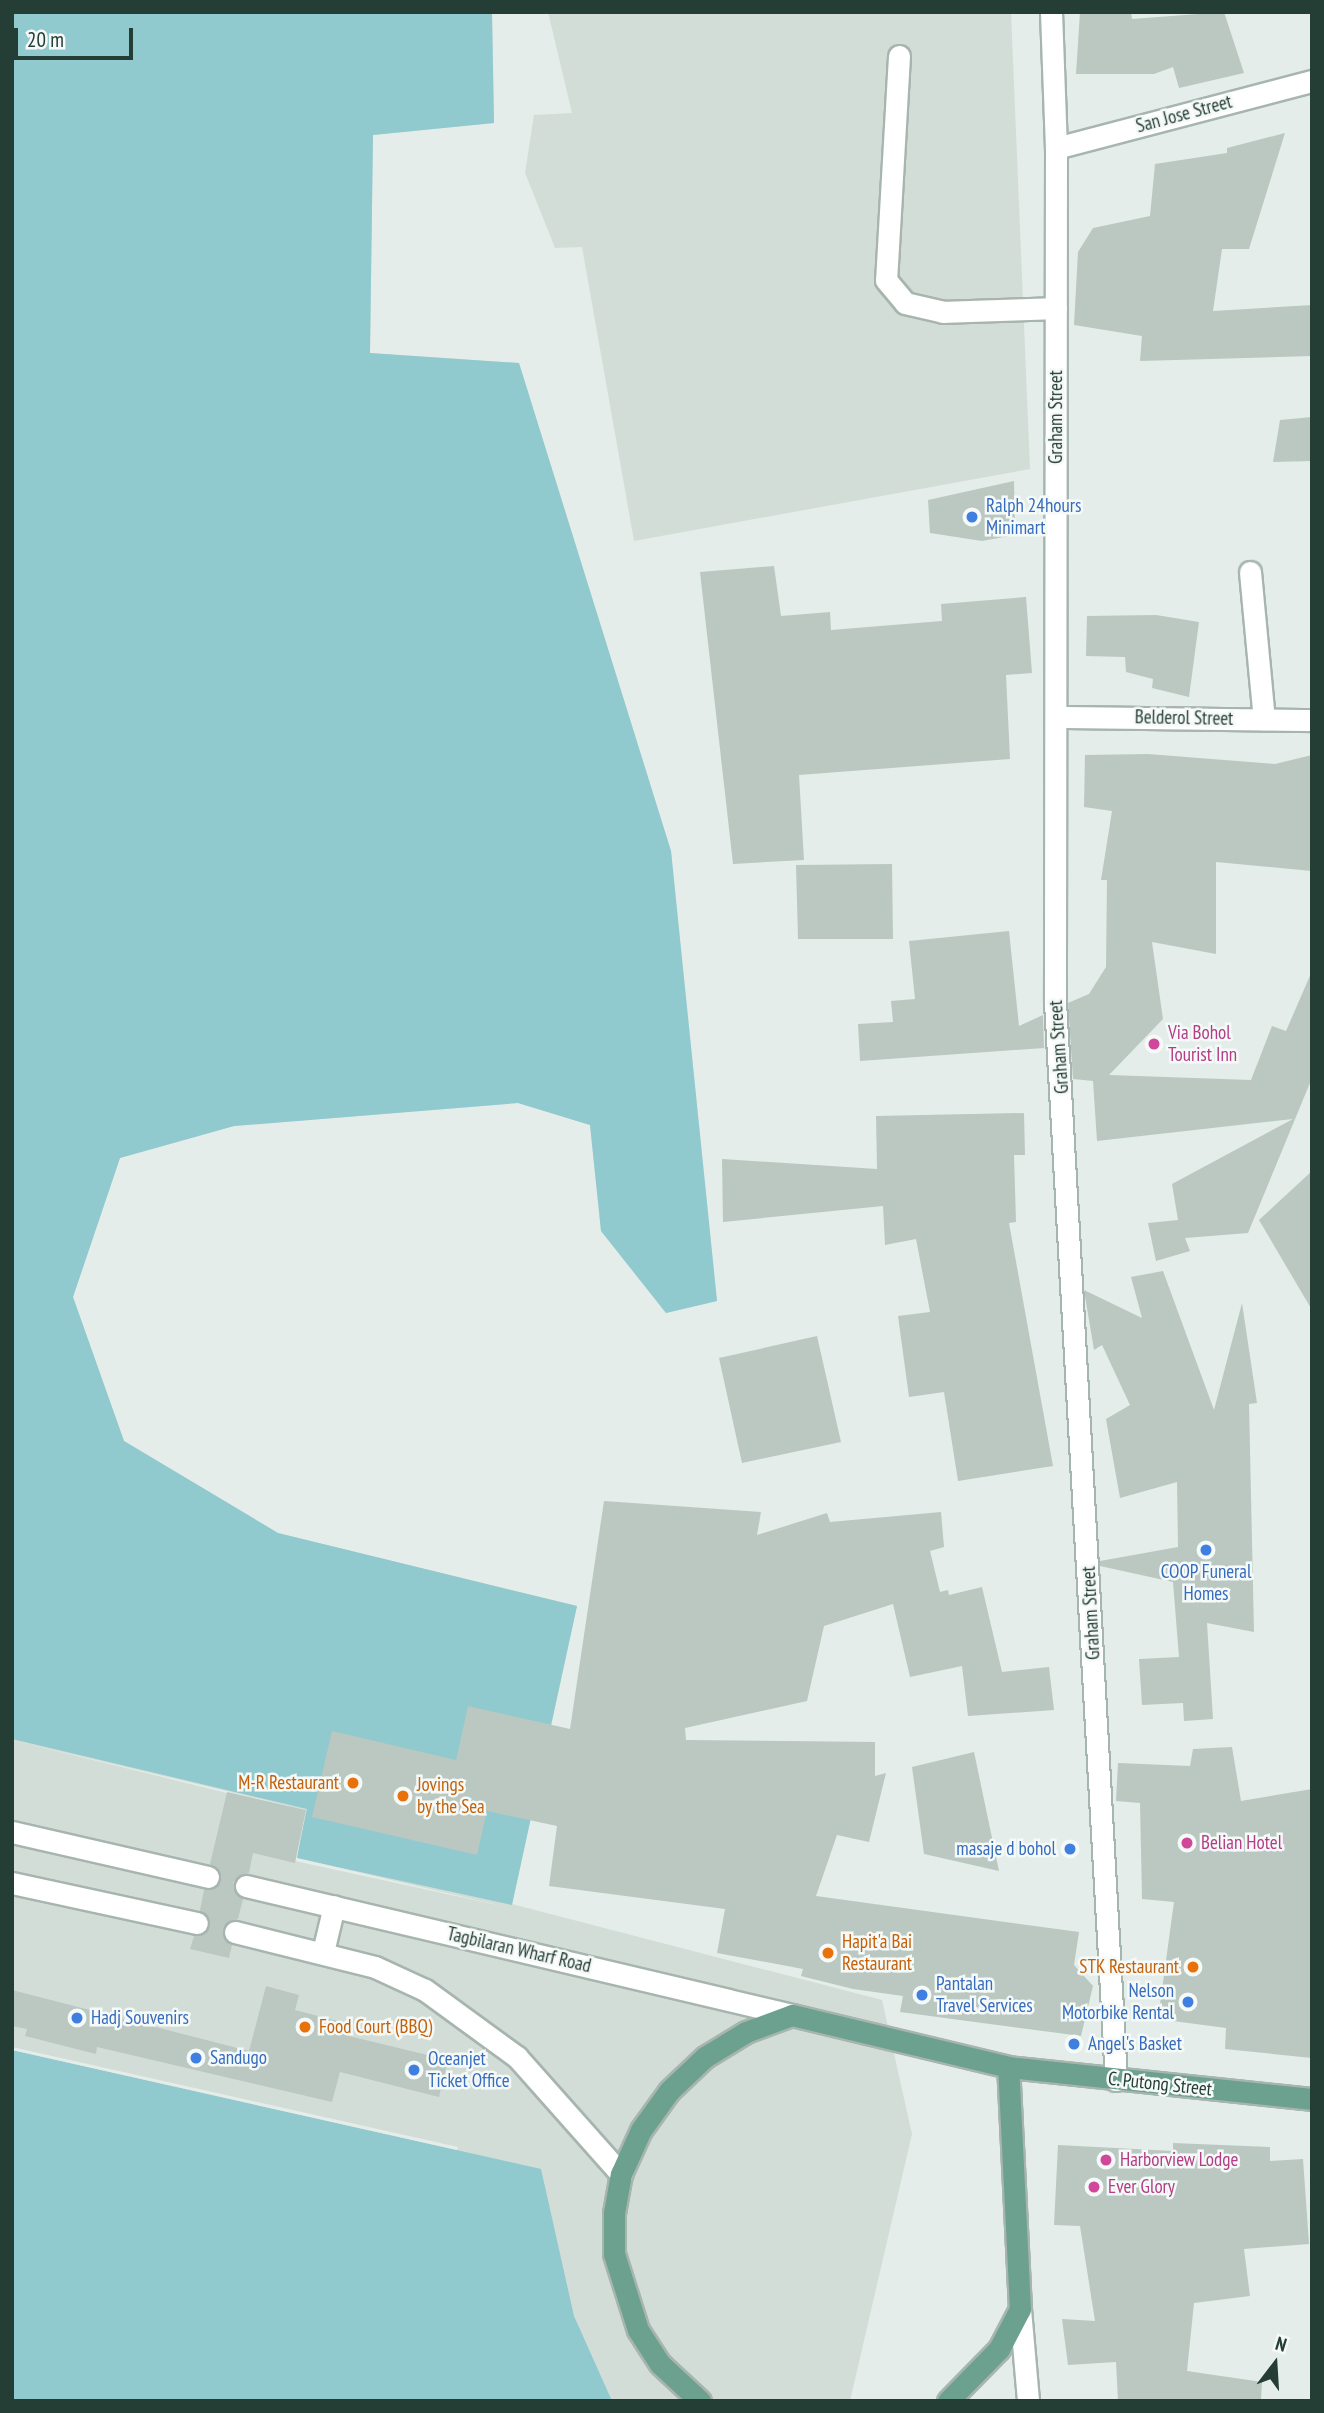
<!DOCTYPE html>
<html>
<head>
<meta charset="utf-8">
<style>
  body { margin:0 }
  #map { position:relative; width:1324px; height:2413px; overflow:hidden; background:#e4ede9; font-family:"PT Sans Narrow",sans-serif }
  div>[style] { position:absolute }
  .built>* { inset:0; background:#d3ddd7 }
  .water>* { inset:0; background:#90c9ce }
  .pier>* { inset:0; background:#e4ede9 }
  .building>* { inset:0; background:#bac8c1 }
  .roads { filter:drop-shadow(2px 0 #a7b5af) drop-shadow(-2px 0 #a7b5af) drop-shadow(0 2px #a7b5af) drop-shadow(0 -2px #a7b5af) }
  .lane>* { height:21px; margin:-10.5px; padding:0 10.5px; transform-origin:10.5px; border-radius:10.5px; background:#fff }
  .secondary>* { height:21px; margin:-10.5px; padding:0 10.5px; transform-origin:10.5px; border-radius:10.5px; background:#fff }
  .primary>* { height:21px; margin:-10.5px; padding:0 10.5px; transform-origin:10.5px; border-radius:10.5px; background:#6ca08f }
  .dots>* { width:19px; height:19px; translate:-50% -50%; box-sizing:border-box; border:4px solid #f5f9f7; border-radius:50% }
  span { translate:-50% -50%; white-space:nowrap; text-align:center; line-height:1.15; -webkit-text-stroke:5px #f5f9f7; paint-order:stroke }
  .street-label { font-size:19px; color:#253e35 }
  .shop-label { font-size:19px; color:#366cbe }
  .left { translate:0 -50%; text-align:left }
  .right { translate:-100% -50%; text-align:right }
  .hotel-label { font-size:19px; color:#b23c85 }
  .food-label { font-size:19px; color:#c56008 }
  .frame { position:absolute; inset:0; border:14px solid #253e35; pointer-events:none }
  .north { position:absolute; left:1240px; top:2329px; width:70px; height:70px; -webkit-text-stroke:5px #f5f9f7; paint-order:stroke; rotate:17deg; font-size:19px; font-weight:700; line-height:28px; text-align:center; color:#253e35 }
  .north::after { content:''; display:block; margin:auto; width:24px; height:32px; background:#253e35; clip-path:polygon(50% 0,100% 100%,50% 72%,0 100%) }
  .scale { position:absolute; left:14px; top:28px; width:119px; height:32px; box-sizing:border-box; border:4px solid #253e35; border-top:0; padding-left:9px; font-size:21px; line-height:24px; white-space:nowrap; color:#253e35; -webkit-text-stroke:5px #f5f9f7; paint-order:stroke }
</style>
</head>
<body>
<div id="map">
  <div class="built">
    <div style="clip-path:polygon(12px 12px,492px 12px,494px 123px,373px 135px,370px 353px,519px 363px,671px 851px,717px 1301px,666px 1313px,601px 1231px,590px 1125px,518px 1103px,234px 1126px,120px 1158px,73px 1297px,124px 1441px,278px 1533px,577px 1606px,512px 1904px,882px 2000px,912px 2134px,850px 2401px,12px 2401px)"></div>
    <div style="clip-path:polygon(548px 12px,1011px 12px,1030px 469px,634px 541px,582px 247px,555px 248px,525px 173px,534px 115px,572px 113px)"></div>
  </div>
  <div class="water">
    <div style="clip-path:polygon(12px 12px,492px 12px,494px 123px,373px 135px,370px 353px,519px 363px,671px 851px,717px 1301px,666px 1313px,601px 1231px,590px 1125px,518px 1103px,234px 1126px,120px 1158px,73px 1297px,124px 1441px,278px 1533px,577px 1606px,512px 1905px,296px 1858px,307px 1809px,12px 1739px)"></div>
    <div style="clip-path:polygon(12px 2050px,541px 2169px,574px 2316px,612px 2401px,12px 2401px)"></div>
  </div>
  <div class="pier">
    <div style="clip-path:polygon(12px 1740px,306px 1810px,297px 1858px,511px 1908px,295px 1861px,304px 1812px)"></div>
    <div style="clip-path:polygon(12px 2047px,458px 2147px,457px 2150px,12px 2050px)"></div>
  </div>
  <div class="building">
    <div style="clip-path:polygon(1080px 12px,1131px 12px,1132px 19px,1224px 12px,1244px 73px,1179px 88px,1173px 67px,1154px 74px,1076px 74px)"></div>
    <div style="clip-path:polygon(1285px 133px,1249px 249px,1222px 249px,1213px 311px,1312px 305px,1312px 356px,1140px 361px,1142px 336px,1074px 325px,1078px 252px,1093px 228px,1150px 216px,1155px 164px,1227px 153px,1227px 148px)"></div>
    <div style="clip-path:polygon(1312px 417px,1312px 461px,1273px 462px,1280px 420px)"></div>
    <div style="clip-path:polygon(1014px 481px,1015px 535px,982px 541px,930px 533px,928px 500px)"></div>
    <div style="clip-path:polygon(774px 566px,781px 616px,830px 612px,831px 630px,942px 621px,941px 604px,1026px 597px,1032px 673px,1006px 675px,1010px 759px,799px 775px,804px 860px,733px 864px,700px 572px)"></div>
    <div style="clip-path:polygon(1156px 615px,1199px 622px,1189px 697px,1152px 688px,1153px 679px,1126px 672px,1125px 657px,1086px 656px,1087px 616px)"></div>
    <div style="clip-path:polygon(1148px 754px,1275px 764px,1312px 755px,1312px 871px,1216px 862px,1216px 954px,1152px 942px,1163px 1019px,1109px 1075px,1251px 1080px,1272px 1026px,1286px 1031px,1312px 971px,1312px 1078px,1248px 1233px,1185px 1238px,1190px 1251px,1156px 1261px,1148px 1223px,1178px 1220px,1172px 1184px,1293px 1119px,1097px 1141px,1093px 1081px,1073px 1079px,1068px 1003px,1089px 994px,1106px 967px,1107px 880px,1101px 880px,1112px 811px,1084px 807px,1085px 755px)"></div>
    <div style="clip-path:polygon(892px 864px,893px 939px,798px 939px,796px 865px)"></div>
    <div style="clip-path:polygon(1009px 931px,1019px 1026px,1043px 1015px,1044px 1048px,860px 1061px,858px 1024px,893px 1022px,891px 1001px,915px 999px,909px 941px)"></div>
    <div style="clip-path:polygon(1024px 1113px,1025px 1155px,1014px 1155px,1016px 1222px,1009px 1223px,1053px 1466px,958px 1481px,944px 1392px,909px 1397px,898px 1316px,930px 1312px,916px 1239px,885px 1245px,883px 1206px,723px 1222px,722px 1159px,877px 1169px,876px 1116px)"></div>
    <div style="clip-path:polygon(1312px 1171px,1312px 1310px,1259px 1220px)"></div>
    <div style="clip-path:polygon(1163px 1271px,1214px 1410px,1242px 1303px,1257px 1403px,1249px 1404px,1254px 1632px,1207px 1623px,1213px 1719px,1184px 1721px,1183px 1703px,1142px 1705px,1139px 1659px,1179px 1657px,1173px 1582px,1100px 1566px,1100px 1561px,1178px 1547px,1177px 1482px,1120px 1498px,1106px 1419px,1130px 1405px,1102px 1345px,1094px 1350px,1084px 1290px,1142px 1318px,1131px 1277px)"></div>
    <div style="clip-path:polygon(817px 1336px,841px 1442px,742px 1463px,719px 1358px)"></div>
    <div style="clip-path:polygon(604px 1501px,761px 1512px,757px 1535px,827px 1513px,830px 1522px,941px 1512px,944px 1547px,930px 1551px,940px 1592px,948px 1590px,949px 1595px,982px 1587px,1002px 1672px,1049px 1667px,1054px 1710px,968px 1716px,962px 1666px,910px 1677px,893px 1604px,824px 1626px,807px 1701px,685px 1728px,686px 1740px,875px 1742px,875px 1776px,886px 1773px,869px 1842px,837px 1835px,816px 1896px,1079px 1932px,1074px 1965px,1093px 1986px,1081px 2036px,900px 2012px,903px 1996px,853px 1989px,801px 1976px,803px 1969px,717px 1953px,725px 1909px,549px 1886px,557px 1826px,487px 1811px,477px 1855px,312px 1817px,332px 1731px,456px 1760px,468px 1706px,570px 1729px)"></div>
    <div style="clip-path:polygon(1232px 1747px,1241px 1801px,1312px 1789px,1312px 2058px,1225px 2049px,1226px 2028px,1158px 2019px,1174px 1902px,1142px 1899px,1140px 1803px,1116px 1801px,1118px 1763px,1190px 1766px,1193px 1749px)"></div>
    <div style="clip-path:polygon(974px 1752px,999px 1871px,924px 1854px,912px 1767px)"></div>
    <div style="clip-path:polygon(227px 1792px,306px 1810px,295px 1863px,253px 1853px,249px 1873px,233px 1882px,243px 1899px,238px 1919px,223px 1928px,232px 1945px,229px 1958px,190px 1949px,194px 1936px,210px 1926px,200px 1910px,204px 1890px,221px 1881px,210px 1864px)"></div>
    <div style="clip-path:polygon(266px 1986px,299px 1995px,295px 2010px,353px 2025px,349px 2036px,448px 2060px,439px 2097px,340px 2072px,332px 2102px,97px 2047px,96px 2054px,25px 2036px,27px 2029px,12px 2026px,12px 1990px,249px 2051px)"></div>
    <div style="clip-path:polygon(1173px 2143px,1270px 2147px,1270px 2161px,1303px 2159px,1309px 2244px,1244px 2249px,1250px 2296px,1194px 2303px,1187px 2371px,1262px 2382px,1261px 2401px,1118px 2401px,1116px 2362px,1068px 2365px,1062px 2319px,1095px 2321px,1080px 2226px,1054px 2225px,1058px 2145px,1173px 2151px)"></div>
  </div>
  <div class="roads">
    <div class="lane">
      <div style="left:899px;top:56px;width:224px;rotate:93.3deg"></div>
      <div style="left:886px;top:280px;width:30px;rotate:50deg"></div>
      <div style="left:905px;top:303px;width:39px;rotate:13deg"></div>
      <div style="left:943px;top:312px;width:113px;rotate:-2deg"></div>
      <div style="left:1250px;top:572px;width:148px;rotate:84.6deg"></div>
      <div style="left:12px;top:1832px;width:201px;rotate:12.9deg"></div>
      <div style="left:12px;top:1883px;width:189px;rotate:12.2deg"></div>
      <div style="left:246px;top:1886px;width:561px;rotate:13.29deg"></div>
      <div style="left:235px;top:1932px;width:144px;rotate:14deg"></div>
      <div style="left:375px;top:1967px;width:55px;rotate:24.7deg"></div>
      <div style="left:425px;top:1990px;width:114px;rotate:36.1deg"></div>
      <div style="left:517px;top:2057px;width:157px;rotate:48.4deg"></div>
      <div style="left:323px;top:1952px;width:47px;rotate:-76.6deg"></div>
    </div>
    <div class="secondary">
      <div style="left:1051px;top:12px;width:136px;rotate:87.9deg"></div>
      <div style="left:1056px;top:148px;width:854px;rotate:90.07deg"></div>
      <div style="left:1055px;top:1002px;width:1080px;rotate:86.76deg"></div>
      <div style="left:1056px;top:148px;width:265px;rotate:-14.7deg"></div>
      <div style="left:1056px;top:717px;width:256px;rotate:0.7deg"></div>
      <div style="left:1020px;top:2309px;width:92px;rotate:85deg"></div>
    </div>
    <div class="primary">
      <div style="left:700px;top:2401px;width:54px;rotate:-137.2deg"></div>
      <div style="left:660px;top:2364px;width:40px;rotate:-122.9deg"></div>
      <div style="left:638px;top:2330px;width:80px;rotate:-107.5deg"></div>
      <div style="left:614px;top:2254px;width:41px;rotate:-90deg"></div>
      <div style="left:614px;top:2213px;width:40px;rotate:-80deg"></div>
      <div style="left:621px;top:2174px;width:48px;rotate:-65.6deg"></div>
      <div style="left:641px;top:2130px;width:48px;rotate:-54.3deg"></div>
      <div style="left:669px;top:2091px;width:50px;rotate:-43.4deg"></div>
      <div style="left:705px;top:2057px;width:48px;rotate:-31.4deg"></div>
      <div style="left:746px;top:2032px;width:49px;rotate:-20.3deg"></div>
      <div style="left:792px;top:2015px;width:222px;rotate:13.5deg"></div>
      <div style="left:1008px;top:2067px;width:306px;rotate:6deg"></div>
      <div style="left:948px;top:2401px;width:73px;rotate:-45.6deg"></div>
      <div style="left:999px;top:2349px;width:45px;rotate:-62.3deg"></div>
      <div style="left:1020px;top:2309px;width:242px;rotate:-92.8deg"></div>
    </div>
  </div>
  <div class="dots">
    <div style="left:972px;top:517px;background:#3f7fe0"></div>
    <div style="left:1154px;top:1044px;background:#d1479c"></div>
    <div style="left:1206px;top:1550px;background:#3f7fe0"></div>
    <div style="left:353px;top:1783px;background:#e8710a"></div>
    <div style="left:403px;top:1796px;background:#e8710a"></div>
    <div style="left:1187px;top:1843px;background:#d1479c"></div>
    <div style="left:1070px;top:1849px;background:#3f7fe0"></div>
    <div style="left:828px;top:1953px;background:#e8710a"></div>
    <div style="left:1193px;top:1967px;background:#e8710a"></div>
    <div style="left:922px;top:1995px;background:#3f7fe0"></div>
    <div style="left:1188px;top:2002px;background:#3f7fe0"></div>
    <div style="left:77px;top:2018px;background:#3f7fe0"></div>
    <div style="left:305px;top:2027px;background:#e8710a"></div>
    <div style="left:1074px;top:2044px;background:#3f7fe0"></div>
    <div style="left:196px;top:2058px;background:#3f7fe0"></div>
    <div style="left:414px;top:2070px;background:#3f7fe0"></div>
    <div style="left:1106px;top:2160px;background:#d1479c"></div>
    <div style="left:1094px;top:2187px;background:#d1479c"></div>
  </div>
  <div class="street-label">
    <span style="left:1184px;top:114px;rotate:-15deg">San Jose Street</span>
    <span style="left:1056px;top:417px;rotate:-90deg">Graham Street</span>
    <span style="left:1184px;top:718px;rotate:1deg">Belderol Street</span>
    <span style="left:1059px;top:1047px;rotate:-94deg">Graham Street</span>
    <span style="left:1091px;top:1613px;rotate:-93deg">Graham Street</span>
    <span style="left:519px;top:1950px;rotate:13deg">Tagbilaran Wharf Road</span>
    <span style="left:1160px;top:2084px;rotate:6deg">C. Putong Street</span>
  </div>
  <div class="shop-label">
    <span class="left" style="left:986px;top:517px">Ralph 24hours<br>Minimart</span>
    <span style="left:1206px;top:1583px">COOP Funeral<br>Homes</span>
    <span class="right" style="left:1056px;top:1849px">masaje d bohol</span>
    <span class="left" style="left:936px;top:1995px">Pantalan<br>Travel Services</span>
    <span class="right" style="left:1174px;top:2002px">Nelson<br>Motorbike Rental</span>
    <span class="left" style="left:91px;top:2018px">Hadj Souvenirs</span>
    <span class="left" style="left:1088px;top:2044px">Angel's Basket</span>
    <span class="left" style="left:210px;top:2058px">Sandugo</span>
    <span class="left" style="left:428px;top:2070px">Oceanjet<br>Ticket Office</span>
  </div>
  <div class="hotel-label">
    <span class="left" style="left:1168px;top:1044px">Via Bohol<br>Tourist Inn</span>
    <span class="left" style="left:1201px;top:1843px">Belian Hotel</span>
    <span class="left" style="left:1120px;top:2160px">Harborview Lodge</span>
    <span class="left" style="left:1108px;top:2187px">Ever Glory</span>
  </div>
  <div class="food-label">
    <span class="right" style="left:339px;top:1783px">M-R Restaurant</span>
    <span class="left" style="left:417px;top:1796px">Jovings<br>by the Sea</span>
    <span class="left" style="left:842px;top:1953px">Hapit'a Bai<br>Restaurant</span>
    <span class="right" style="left:1179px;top:1967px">STK Restaurant</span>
    <span class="left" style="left:319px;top:2027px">Food Court (BBQ)</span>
  </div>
  <div class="frame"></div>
  <div class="north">N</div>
  <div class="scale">20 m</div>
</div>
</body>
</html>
